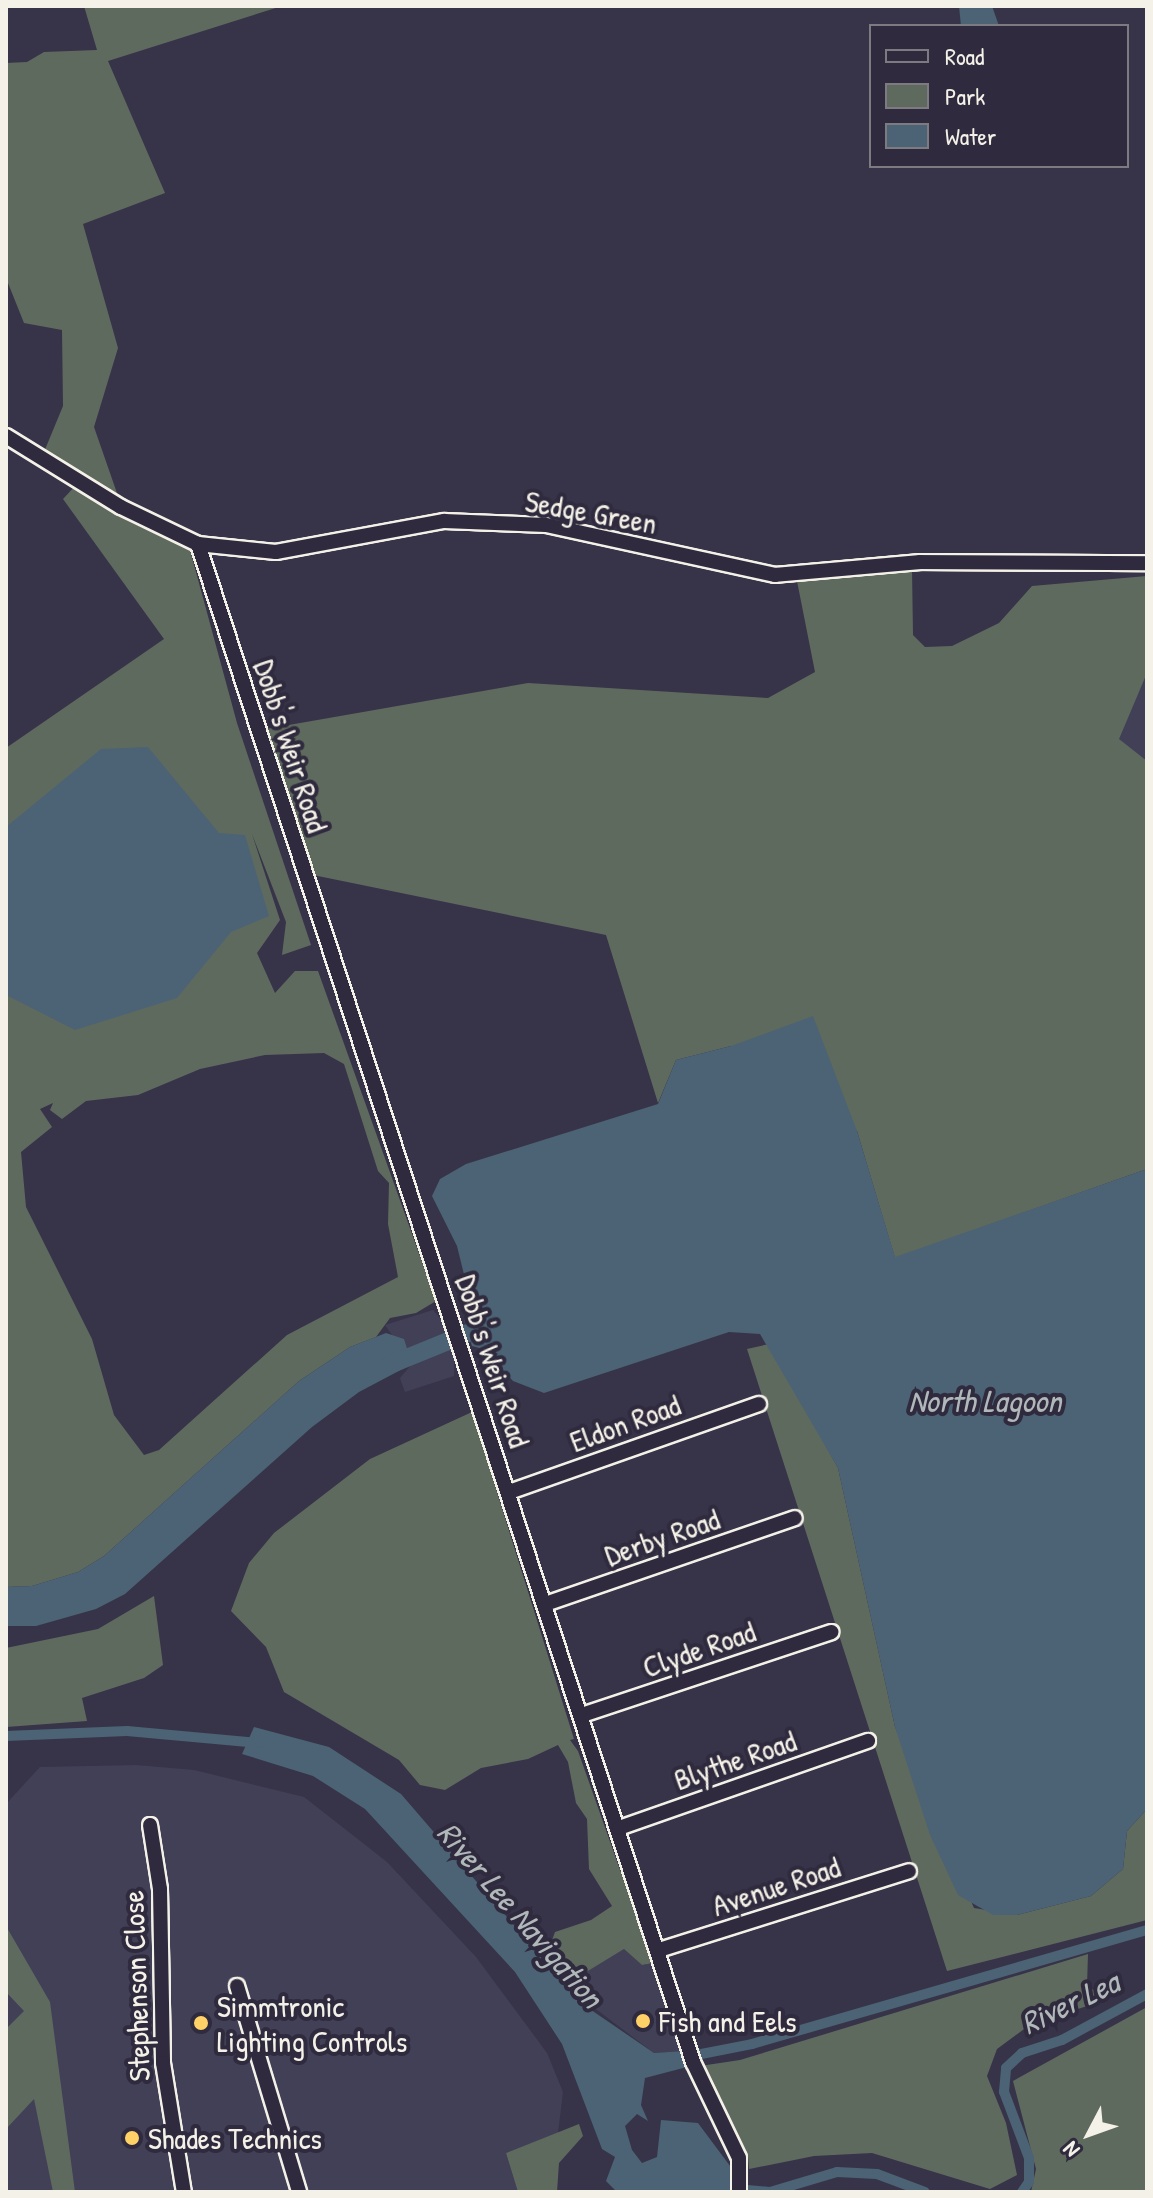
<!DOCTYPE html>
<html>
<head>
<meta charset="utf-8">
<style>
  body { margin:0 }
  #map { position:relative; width:1153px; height:2198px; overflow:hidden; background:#373449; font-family:"Patrick Hand",sans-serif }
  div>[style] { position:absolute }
  .built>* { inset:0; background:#414057 }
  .green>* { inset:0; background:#5f6a5f }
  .water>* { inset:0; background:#4b6375 }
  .canal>* { height:10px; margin:-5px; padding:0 5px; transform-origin:5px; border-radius:5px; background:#4b6375 }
  .river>* { height:18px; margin:-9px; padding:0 9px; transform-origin:9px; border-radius:9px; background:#4b6375 }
  .roads { filter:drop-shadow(2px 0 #f4f1e8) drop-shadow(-2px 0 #f4f1e8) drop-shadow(0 2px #f4f1e8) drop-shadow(0 -2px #f4f1e8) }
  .minor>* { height:14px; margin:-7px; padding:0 7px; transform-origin:7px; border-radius:7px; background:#2f2a3d }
  .dots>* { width:22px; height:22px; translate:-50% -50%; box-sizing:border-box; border:4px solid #2f2a3d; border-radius:50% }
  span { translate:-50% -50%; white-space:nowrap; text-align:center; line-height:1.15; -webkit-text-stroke:8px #2f2a3d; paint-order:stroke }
  .street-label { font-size:30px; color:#f4f1e8 }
  .poi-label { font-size:30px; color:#f4f1e8 }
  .left { translate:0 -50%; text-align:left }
  .water-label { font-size:32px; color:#b0b8ba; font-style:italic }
  .frame { position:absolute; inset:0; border:8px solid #f4f1e8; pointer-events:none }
  .legend { position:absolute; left:869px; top:24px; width:260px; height:144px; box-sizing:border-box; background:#2f2a3d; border:2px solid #7e7a81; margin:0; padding:10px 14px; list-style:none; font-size:24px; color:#f4f1e8 }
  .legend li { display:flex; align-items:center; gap:16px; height:40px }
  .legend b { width:40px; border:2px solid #7e7a81 }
  .north { position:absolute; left:1049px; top:2094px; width:80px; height:80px; -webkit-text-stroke:6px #2f2a3d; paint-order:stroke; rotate:229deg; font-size:22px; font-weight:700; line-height:32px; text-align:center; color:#f4f1e8 }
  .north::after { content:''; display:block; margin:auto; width:28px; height:36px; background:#f4f1e8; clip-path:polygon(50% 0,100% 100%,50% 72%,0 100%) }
</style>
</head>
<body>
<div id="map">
  <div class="built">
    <div style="clip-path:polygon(1147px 673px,1147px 761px,1118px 739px)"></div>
    <div style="clip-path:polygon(433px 1310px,445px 1324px,454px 1352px,454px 1376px,405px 1392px,400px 1378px,412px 1364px,385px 1325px)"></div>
    <div style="clip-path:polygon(136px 1765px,194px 1770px,304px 1797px,387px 1862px,476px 1957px,547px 2053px,563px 2092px,558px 2133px,506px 2153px,518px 2192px,6px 2192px,6px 1804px,40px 1767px)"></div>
    <div style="clip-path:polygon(624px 1949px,642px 1965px,653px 1963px,683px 2051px,654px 2053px,564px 1985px)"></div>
  </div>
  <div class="green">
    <div style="clip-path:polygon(84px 6px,282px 6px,108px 61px,165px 193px,83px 224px,118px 348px,94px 427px,118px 496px,44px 452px,63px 406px,62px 330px,24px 323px,6px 278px,6px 63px,27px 62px,44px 52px,97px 50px)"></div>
    <div style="clip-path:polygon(evenodd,77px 484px,128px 521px,190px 550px,237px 723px,311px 945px,282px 955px,286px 922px,252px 834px,280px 920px,257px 953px,275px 993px,295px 971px,318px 971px,436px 1301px,416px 1313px,390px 1318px,376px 1337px,350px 1347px,299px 1381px,104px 1556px,78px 1572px,32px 1586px,6px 1587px,6px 748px,164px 639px,63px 499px,77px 484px,324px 1053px,344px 1064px,378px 1171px,389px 1183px,388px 1224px,398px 1277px,287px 1335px,159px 1450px,144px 1455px,114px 1415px,92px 1339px,26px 1207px,21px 1152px,52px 1127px,40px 1109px,53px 1103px,50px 1110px,62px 1119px,86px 1101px,138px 1095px,200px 1069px,265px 1055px,324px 1053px)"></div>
    <div style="clip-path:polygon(912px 569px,913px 635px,925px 647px,952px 646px,999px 623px,1032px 586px,1147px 576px,1147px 673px,1119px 739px,1147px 761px,1147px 1169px,895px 1258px,857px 1131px,731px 1046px,676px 1060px,658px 1103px,606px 935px,313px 875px,266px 729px,528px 683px,768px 698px,815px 672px,797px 581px)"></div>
    <div style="clip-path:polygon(769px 1344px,838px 1468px,895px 1727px,974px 1908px,1017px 1915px,1091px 1896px,1123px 1869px,1127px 1831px,1147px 1809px,1147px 1920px,947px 1971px,747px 1349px)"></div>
    <div style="clip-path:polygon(472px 1412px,574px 1739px,570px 1740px,578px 1751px,653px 1963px,642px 1965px,624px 1949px,583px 1974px,562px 1972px,548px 1951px,555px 1932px,591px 1920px,612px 1906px,589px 1869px,587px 1819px,576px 1803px,568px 1762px,558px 1745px,528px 1759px,481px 1768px,445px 1790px,420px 1785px,399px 1760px,284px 1692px,266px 1647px,231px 1611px,249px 1563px,274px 1533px,370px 1459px)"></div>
    <div style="clip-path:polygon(154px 1596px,163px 1665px,144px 1678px,82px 1698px,87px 1721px,6px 1727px,6px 1648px,98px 1629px)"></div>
    <div style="clip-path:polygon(6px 1926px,50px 2002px,75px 2192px,53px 2192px,34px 2099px,6px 2129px,6px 2029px,24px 2011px,6px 1992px)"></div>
    <div style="clip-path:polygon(1088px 1954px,1087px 1986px,1109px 1999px,1031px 2024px,997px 2049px,987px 2076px,1006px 2123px,1017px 2175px,990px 2189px,872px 2153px,814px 2156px,749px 2169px,748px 2157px,700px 2066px,740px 2060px)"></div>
    <div style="clip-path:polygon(1147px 2007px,1147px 2192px,1031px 2192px,1036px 2169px,1013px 2081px)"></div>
    <div style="clip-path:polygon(579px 2124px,583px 2136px,559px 2163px,557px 2192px,518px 2192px,506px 2153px)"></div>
  </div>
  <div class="water">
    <div style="clip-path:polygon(959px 6px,992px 6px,999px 26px,961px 26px)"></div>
    <div style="clip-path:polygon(148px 747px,219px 833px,245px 835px,269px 916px,231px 932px,177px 998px,75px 1030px,6px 995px,6px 827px,101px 749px)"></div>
    <div style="clip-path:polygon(813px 1016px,857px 1131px,895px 1257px,1147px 1169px,1147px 1809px,1127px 1831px,1123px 1869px,1091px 1896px,1017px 1915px,993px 1915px,958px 1895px,930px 1835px,895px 1727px,838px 1468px,760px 1334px,729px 1332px,544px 1393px,513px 1381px,483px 1349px,472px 1346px,464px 1320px,472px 1307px,457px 1246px,432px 1196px,440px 1179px,466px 1164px,658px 1104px,676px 1060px,731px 1046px)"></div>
    <div style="clip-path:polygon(386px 1333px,404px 1339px,412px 1364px,359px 1392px,312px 1427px,125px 1594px,96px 1609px,36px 1626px,6px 1626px,6px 1587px,32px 1586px,78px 1572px,104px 1556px,299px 1381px,350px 1347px)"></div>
    <div style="clip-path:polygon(254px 1727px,329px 1747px,401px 1794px,581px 2003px,654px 2053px,683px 2051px,687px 2067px,645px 2078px,641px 2105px,648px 2121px,637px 2114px,625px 2126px,632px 2150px,642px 2163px,657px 2157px,661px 2120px,698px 2123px,733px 2170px,730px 2192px,617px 2192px,606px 2181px,615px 2157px,602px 2149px,562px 2044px,515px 1972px,365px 1809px,313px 1776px,242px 1754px)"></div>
  </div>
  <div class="canal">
    <div style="left:6px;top:1736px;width:121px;rotate:-2.4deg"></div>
    <div style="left:127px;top:1731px;width:134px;rotate:5.2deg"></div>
    <div style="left:686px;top:2057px;width:67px;rotate:-11.1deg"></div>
    <div style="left:752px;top:2044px;width:411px;rotate:-16.1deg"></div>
    <div style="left:736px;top:2189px;width:34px;rotate:5deg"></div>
    <div style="left:770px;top:2192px;width:70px;rotate:-16.6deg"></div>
    <div style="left:837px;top:2172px;width:40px;rotate:2.9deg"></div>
    <div style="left:877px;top:2174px;width:51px;rotate:20.6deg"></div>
    <div style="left:1022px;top:2192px;width:12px;rotate:-55deg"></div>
    <div style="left:1029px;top:2182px;width:24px;rotate:-90deg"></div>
    <div style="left:1029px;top:2158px;width:71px;rotate:-110.7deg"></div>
    <div style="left:1004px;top:2092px;width:24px;rotate:-85deg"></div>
    <div style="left:1006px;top:2068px;width:22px;rotate:-43deg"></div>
    <div style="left:1022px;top:2053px;width:42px;rotate:-18deg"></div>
    <div style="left:1062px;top:2040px;width:97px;rotate:-28.4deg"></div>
  </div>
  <div class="river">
    <div style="left:387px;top:1366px;width:87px;rotate:-22.2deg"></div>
  </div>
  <div class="roads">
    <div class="minor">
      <div style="left:6px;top:436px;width:135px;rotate:31.7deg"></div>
      <div style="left:121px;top:507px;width:85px;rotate:25.7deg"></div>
      <div style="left:198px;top:544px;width:78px;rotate:5.9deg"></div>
      <div style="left:276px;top:552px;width:171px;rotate:-10.5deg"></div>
      <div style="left:444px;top:521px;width:102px;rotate:2.2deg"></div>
      <div style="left:546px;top:525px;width:234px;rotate:12.3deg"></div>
      <div style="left:775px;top:575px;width:146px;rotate:-5.1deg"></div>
      <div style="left:920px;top:562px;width:227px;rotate:0.3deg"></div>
      <div style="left:198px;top:544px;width:1597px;rotate:71.94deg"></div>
      <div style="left:693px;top:2062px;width:106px;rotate:64.4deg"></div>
      <div style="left:739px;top:2158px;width:34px;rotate:90deg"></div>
      <div style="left:509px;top:1492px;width:265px;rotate:-19.4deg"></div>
      <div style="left:545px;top:1604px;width:264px;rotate:-19deg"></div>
      <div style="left:582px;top:1715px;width:263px;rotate:-18.4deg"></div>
      <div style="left:150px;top:1825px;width:65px;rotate:81.1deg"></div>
      <div style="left:160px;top:1889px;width:174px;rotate:89deg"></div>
      <div style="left:163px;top:2063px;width:131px;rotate:80.8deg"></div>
      <div style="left:619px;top:1828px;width:264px;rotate:-19.3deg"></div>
      <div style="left:659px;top:1950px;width:262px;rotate:-17.5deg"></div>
      <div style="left:237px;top:1986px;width:215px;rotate:73.2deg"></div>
    </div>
  </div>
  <div class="dots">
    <div style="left:643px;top:2021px;background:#ffd166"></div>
    <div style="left:201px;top:2023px;background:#ffd166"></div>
    <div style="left:132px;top:2138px;background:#ffd166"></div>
  </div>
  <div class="street-label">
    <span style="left:591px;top:512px;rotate:10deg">Sedge Green</span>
    <span style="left:291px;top:746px;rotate:72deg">Dobb's Weir Road</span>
    <span style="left:493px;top:1361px;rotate:72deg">Dobb's Weir Road</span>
    <span style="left:625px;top:1423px;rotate:-20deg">Eldon Road</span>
    <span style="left:662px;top:1537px;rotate:-19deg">Derby Road</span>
    <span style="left:699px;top:1649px;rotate:-19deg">Clyde Road</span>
    <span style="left:735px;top:1760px;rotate:-19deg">Blythe Road</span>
    <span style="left:776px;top:1886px;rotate:-18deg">Avenue Road</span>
    <span style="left:136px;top:1986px;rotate:-92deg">Stephenson Close</span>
  </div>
  <div class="poi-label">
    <span class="left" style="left:217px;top:2023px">Simmtronic<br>Lighting Controls</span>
    <span class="left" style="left:659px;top:2021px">Fish and Eels</span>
    <span class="left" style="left:148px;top:2138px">Shades Technics</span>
  </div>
  <div class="water-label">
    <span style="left:985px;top:1401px">North Lagoon</span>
    <span style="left:520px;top:1915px;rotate:49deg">River Lee Navigation</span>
    <span style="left:1070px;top:2003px;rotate:-26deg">River Lea</span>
  </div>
  <div class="frame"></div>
  <ul class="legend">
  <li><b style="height:10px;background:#2f2a3d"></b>Road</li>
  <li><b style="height:22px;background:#5f6a5f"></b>Park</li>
  <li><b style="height:22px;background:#4b6375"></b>Water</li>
  </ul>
  <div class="north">N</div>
</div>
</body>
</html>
